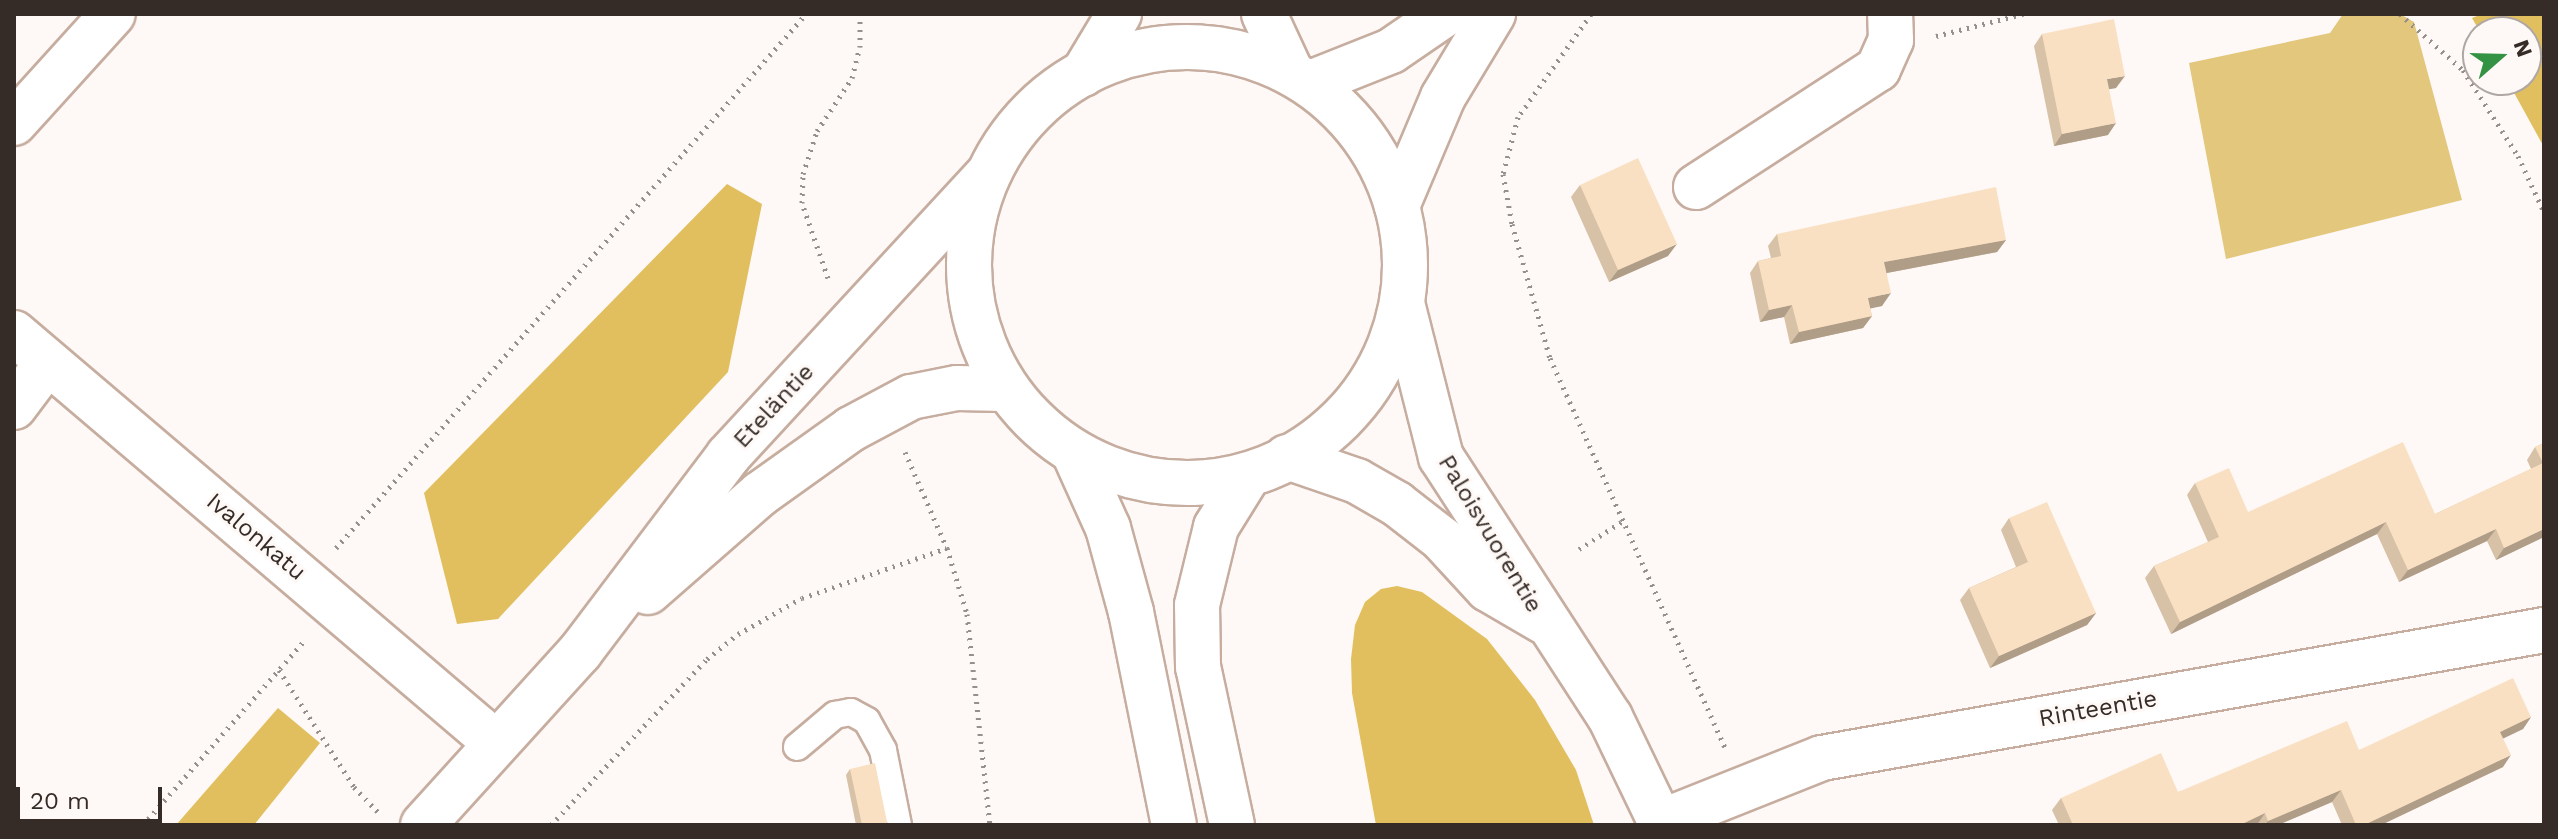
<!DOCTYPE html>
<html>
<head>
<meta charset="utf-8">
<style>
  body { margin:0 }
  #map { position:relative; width:2558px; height:839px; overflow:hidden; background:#fef9f6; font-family:"Work Sans",sans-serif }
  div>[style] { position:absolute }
  .green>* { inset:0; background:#e2c77d }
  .forest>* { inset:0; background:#e1bf5f }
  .path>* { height:5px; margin-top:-2.5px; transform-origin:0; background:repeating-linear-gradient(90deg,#968f8b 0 2px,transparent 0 8px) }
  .roads { filter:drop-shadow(2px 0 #c6ad9f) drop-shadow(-2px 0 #c6ad9f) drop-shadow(0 2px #c6ad9f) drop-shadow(0 -2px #c6ad9f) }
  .service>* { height:26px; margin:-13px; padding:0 13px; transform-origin:13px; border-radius:13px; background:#fff }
  .minor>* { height:44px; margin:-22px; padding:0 22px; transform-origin:22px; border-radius:22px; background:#fff }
  .tertiary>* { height:44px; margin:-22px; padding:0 22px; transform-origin:22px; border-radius:22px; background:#fff }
  .secondary>* { height:44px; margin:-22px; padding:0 22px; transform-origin:22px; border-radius:22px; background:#fff }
  .secondary>.ring { margin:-22px; padding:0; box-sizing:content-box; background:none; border:44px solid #fff; border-radius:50% }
  .wall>* { inset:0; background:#d7c1a7 }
  .shaded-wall>* { inset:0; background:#af9d88 }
  .building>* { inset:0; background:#fae0c2 }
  span { translate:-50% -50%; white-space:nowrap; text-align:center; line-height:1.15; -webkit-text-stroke:6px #fef9f6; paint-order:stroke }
  .street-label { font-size:24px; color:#362c27 }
  .frame { position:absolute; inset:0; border:16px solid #362c27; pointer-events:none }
  .north { position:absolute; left:2462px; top:16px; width:80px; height:80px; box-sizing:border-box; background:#fef9f6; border:2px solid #aea7a3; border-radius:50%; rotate:70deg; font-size:22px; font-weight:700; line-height:32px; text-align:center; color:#362c27 }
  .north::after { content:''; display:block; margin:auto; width:28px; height:36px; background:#349245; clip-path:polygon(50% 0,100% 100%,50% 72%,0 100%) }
  .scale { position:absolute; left:16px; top:787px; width:146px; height:36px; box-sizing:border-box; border:4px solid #362c27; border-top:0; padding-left:10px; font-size:24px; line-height:28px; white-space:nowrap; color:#362c27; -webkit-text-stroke:6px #fef9f6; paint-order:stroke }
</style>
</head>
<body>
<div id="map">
  <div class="green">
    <div style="clip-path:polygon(2343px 14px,2400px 14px,2414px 22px,2462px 200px,2226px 259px,2189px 63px,2330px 33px)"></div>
  </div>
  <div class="forest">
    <div style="clip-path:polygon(2482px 14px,2544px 14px,2544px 147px,2507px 80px,2526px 80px,2526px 32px,2480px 32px,2472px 18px)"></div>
    <div style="clip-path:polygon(727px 184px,762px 204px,728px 372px,498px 619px,457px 624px,424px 493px)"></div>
    <div style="clip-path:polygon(1397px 586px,1422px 592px,1487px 639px,1535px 700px,1576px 770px,1594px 825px,1376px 825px,1352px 693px,1351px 659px,1355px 625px,1365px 602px,1381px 589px)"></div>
    <div style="clip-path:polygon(278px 708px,320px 743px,254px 825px,176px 825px)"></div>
  </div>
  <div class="path">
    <div style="left:1591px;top:14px;width:126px;rotate:125.3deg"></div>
    <div style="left:1518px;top:117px;width:59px;rotate:104.7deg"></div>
    <div style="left:1503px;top:174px;width:51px;rotate:79.8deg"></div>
    <div style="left:1512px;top:224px;width:139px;rotate:74.2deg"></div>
    <div style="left:1550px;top:358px;width:427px;rotate:65.8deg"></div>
    <div style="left:2400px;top:14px;width:84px;rotate:41.6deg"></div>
    <div style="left:2463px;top:70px;width:102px;rotate:57.4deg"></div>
    <div style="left:2518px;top:156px;width:62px;rotate:65.1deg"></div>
    <div style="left:1936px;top:36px;width:90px;rotate:-14.2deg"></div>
    <div style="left:828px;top:278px;width:79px;rotate:-109.1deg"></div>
    <div style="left:802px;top:203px;width:29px;rotate:-88deg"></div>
    <div style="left:803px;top:174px;width:45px;rotate:-72deg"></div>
    <div style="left:817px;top:131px;width:64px;rotate:-56.6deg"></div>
    <div style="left:852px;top:78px;width:32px;rotate:-76deg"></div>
    <div style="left:860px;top:47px;width:33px;rotate:-90deg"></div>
    <div style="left:905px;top:452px;width:105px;rotate:66.4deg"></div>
    <div style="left:947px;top:548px;width:69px;rotate:73.1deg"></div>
    <div style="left:967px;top:614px;width:212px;rotate:83.8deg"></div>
    <div style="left:336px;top:548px;width:711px;rotate:-48.65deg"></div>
    <div style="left:1579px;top:549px;width:52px;rotate:-32.5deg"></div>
    <div style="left:279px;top:670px;width:139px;rotate:57.3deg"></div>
    <div style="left:354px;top:787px;width:36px;rotate:46deg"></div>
    <div style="left:143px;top:825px;width:246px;rotate:-48.8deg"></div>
    <div style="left:551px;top:825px;width:228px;rotate:-46.8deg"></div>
    <div style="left:707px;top:659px;width:40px;rotate:-39deg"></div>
    <div style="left:738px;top:634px;width:73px;rotate:-29.4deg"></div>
    <div style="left:802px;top:598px;width:153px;rotate:-19deg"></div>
  </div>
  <div class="roads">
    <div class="service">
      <div style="left:797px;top:747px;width:50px;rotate:-40.1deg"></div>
      <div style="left:835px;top:715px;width:16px;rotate:-11deg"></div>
      <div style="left:851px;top:712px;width:18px;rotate:29deg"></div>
      <div style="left:867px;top:721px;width:33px;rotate:61deg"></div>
      <div style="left:883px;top:750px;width:76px;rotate:78.7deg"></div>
    </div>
    <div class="minor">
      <div style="left:1313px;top:82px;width:84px;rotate:-21.7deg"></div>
      <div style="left:1391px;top:51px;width:65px;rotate:-34.4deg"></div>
      <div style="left:14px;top:123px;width:147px;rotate:-47.8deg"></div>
      <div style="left:1696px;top:187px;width:217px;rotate:-33deg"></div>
      <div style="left:1878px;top:69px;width:32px;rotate:-66deg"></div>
      <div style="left:1891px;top:40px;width:26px;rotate:-92deg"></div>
      <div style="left:1397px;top:206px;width:118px;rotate:-67.1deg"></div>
      <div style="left:1443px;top:97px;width:97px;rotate:-58.9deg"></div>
      <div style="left:1403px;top:307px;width:155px;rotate:75.8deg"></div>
      <div style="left:1441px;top:457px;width:310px;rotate:57deg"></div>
      <div style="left:1610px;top:717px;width:120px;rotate:64.3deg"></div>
      <div style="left:14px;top:333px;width:633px;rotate:40.39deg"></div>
      <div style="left:14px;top:407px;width:55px;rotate:-53.1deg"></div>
      <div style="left:1287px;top:457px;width:74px;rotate:18.9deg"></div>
      <div style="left:1357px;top:481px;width:46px;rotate:29.9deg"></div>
      <div style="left:1397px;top:504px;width:57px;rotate:37.9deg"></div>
      <div style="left:1442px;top:539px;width:68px;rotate:47.4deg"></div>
      <div style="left:1488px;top:589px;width:64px;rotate:30.2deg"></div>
      <div style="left:1661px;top:822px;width:173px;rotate:-21.7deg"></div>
      <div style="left:1822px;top:758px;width:733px;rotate:-10.05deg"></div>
    </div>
    <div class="tertiary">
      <div style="left:648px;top:592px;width:149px;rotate:-41.2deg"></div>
      <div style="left:760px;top:494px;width:112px;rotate:-35.5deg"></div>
      <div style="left:851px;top:429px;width:68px;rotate:-28.1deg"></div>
      <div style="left:911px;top:397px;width:47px;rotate:-11.1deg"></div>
      <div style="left:957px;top:388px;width:47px;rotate:1.2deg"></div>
      <div style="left:423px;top:825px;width:234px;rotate:-47.8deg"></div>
      <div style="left:580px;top:652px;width:246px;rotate:-52.9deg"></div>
      <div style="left:728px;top:456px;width:381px;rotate:-47.3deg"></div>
    </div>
    <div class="secondary">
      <div style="left:1264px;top:14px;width:62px;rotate:65.1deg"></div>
      <div class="ring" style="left:969px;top:47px;width:392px;height:392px"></div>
      <div style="left:1083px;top:74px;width:70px;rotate:-59deg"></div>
      <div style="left:1075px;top:455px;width:80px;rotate:65.7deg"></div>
      <div style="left:1108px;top:528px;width:87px;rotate:74.7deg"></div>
      <div style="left:1131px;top:612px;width:217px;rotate:78.6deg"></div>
      <div style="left:1232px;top:825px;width:162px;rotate:-102.1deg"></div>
      <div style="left:1198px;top:667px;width:62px;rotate:-90.9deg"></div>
      <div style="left:1197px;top:605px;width:80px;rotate:-76.3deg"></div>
      <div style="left:1216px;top:527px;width:62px;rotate:-58.1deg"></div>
    </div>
  </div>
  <div class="wall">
    <div style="clip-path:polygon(2042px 34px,2116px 88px,2109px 89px,2108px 135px,2054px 146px,2034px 46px)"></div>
    <div style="clip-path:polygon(1580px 185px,1668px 256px,1609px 282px,1571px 197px)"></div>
    <div style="clip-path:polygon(1777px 234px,2006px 240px,1997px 252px,1887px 273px,1882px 306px,1870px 308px,1872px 316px,1863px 328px,1790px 344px,1784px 317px,1760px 322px,1750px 273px,1758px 261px,1771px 258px,1768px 246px)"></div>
    <div style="clip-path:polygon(2544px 443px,2544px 537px,2496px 560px,2487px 541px,2399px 582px,2377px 534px,2171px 634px,2145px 578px,2154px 566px,2208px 542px,2187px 495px,2195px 483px,2248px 512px,2435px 514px,2531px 469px,2527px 460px,2535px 447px)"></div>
    <div style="clip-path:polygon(2009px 518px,2096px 613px,2087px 625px,1990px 668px,1960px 600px,1969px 588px,2016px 567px,2001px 530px)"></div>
    <div style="clip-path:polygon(2531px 717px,2523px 729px,2503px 738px,2503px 767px,2381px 825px,2342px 825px,2332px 802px,2278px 825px,2059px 825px,2052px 810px,2061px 798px,2178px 792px,2359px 750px)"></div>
    <div style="clip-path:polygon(850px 769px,887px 822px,890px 825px,856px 825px,846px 775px)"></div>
  </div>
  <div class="shaded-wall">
    <div style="clip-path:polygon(2125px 76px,2116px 88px,2099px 91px,2107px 79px)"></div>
    <div style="clip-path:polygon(2116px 123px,2108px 135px,2054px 146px,2062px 134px)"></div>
    <div style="clip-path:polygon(2006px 240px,1997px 252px,1876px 275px,1884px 262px)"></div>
    <div style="clip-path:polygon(1677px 244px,1668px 256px,1609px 282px,1618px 270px)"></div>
    <div style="clip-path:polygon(1891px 293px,1882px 306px,1859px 311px,1868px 298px)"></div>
    <div style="clip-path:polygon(1792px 305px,1784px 317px,1760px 322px,1769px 310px)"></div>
    <div style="clip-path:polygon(1872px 316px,1863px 328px,1790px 344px,1799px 332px)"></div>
    <div style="clip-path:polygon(2386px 522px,2377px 534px,2171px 634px,2180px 622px)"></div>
    <div style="clip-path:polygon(2496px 529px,2487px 541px,2399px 582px,2408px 570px)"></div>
    <div style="clip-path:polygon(2544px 529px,2544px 537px,2496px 560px,2504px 548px)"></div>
    <div style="clip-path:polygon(2096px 613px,2087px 625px,1990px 668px,1999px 656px)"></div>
    <div style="clip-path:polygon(2531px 717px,2523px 729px,2492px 744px,2500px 732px)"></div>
    <div style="clip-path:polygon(2511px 755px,2503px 767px,2381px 825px,2364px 825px)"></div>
    <div style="clip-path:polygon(2341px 790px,2332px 802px,2278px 825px,2265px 825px,2268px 821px)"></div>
    <div style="clip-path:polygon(2265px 813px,2257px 825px,2240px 825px)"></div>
  </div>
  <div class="building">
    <div style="clip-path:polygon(2114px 19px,2125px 76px,2107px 79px,2116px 123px,2062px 134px,2042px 34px)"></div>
    <div style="clip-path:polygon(1638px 158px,1677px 244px,1618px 270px,1580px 185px)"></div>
    <div style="clip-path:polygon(1996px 187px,2006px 240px,1884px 262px,1891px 293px,1868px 298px,1872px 316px,1799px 332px,1792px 305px,1769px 310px,1758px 261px,1781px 256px,1777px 234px)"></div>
    <div style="clip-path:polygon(2403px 442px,2435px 514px,2543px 463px,2535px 447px,2544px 443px,2544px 529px,2504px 548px,2496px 529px,2408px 570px,2386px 522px,2180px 622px,2154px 566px,2219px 537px,2195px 483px,2229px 468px,2248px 512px)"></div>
    <div style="clip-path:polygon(2047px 502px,2096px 613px,1999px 656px,1969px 588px,2028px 562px,2009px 518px)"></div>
    <div style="clip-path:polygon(2513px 678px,2531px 717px,2500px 732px,2511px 755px,2364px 825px,2356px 825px,2341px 790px,2268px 821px,2265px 813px,2240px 825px,2073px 825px,2061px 798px,2161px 753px,2178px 792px,2347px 721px,2359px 750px)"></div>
    <div style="clip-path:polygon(875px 763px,887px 822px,890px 825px,862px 825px,850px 769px)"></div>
  </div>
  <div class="street-label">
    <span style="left:774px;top:406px;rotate:-47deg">Eteläntie</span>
    <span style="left:1490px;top:534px;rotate:59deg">Paloisvuorentie</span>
    <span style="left:256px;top:537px;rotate:40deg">Ivalonkatu</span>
    <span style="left:2098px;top:709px;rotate:-10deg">Rinteentie</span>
  </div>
  <div class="frame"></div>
  <div class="north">N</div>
  <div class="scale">20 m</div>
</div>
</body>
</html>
